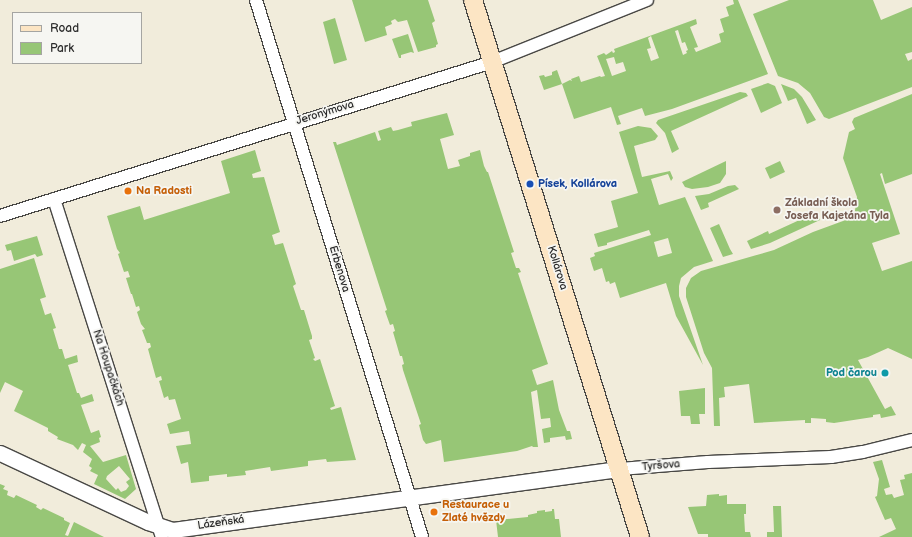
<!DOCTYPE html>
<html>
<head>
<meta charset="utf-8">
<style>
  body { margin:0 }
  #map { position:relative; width:912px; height:537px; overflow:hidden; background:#f1ecdb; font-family:"Balsamiq Sans",sans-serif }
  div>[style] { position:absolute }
  .green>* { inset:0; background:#97c676 }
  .roads { filter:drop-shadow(1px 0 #494845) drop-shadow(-1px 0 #494845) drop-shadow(0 1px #494845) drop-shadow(0 -1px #494845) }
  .minor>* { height:12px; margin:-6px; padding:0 6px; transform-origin:6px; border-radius:6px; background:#fff }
  .tertiary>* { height:15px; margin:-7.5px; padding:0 7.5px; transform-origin:7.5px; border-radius:7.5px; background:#fff }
  .secondary>* { height:18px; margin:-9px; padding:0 9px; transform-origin:9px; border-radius:9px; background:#fce5c4 }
  .dots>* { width:11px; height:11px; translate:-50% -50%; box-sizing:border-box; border:2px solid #f6f6f2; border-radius:50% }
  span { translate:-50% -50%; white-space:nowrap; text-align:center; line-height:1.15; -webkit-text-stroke:3.5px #f6f6f2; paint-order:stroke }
  .street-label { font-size:11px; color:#2b2b2b }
  .transit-label { font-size:11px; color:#164399; font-weight:700 }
  .left { translate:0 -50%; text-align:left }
  .food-label { font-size:11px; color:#c56008; font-weight:700 }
  .education-label { font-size:11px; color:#785e54; font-weight:700 }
  .culture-label { font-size:11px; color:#0d838f; font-weight:700 }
  .right { translate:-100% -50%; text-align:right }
  .legend { position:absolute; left:12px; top:12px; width:130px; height:52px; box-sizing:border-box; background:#f6f6f2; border:1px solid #a5a5a2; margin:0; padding:5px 7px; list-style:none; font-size:12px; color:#2b2b2b }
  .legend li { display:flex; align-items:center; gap:8px; height:20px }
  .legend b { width:20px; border:1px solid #a5a5a2 }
</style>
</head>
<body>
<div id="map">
  <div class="green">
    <div style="clip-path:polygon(352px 0,428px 0,435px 21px,432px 23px,438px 44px,436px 45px,436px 47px,418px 52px,407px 20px,398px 22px,395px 19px,391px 21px,392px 24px,385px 27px,387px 35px,365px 42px)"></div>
    <div style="clip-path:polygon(evenodd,733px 0,738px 0,768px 74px,672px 109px,645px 116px,642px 108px,618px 116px,621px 124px,617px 125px,611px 107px,574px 119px,562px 84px,544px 90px,539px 76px,544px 75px,545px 77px,552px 75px,552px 72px,557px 70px,562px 84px,570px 80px,572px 81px,571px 79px,579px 76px,581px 82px,600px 76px,601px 77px,605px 76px,597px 56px,604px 53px,606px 55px,612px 51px,613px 53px,615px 52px,614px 49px,696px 19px,697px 24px,690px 27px,698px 47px,694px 48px,696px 52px,721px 42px,719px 34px,724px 32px,720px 19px,729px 16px,726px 7px,734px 4px,733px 0,678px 30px,682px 43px,685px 42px,688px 50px,686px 51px,687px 53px,683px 55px,675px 31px,678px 30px,733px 0,651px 36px,659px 58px,651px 61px,647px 49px,651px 48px,648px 38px,651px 36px,733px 0,614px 57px,616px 64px,623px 62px,626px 71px,612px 76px,606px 59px,614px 57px)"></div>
    <div style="clip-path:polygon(789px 0,873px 0,881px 20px,912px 7px,912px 52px,905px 54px,908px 61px,912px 59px,912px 87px,829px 119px,824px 117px,810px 93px,798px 83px,778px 76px,753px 14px)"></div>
    <div style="clip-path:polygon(335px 18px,347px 60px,334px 64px,323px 22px)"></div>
    <div style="clip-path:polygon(408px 34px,414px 53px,411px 52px,401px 55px,401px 58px,399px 58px,392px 39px)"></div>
    <div style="clip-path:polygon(768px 83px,775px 86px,782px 103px,761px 113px,751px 89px)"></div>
    <div style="clip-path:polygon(781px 84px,794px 89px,802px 97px,816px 120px,807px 124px,796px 98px,788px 101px)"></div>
    <div style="clip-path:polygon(740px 92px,746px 93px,748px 96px,671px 131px,679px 149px,672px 153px,665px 133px,656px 123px,658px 120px)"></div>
    <div style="clip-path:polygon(912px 94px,912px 174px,885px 184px,882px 173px,880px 174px,900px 234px,872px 243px,882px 271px,912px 261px,912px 359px,888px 348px,868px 357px,858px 360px,885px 409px,891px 406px,896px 415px,881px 418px,880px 414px,873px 415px,873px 417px,834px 423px,826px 422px,826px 419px,811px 418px,811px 423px,805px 423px,805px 420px,754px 423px,749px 384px,724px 387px,725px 397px,719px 398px,720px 426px,714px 426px,712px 368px,704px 353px,686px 297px,686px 288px,691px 278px,701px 271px,774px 250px,813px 232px,854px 217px,857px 197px,843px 158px,849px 132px,855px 129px,852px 122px,854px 118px)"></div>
    <div style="clip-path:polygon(447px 113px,454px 135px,440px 139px,448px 169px,460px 166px,458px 160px,470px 156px,470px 153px,480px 150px,484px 166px,487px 172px,488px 172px,514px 252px,511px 253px,516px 268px,519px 268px,521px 272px,518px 273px,548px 364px,532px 370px,537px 385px,553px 380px,559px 410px,567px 431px,570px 431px,572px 439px,566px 440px,565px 436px,550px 438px,550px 442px,544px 443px,542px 429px,551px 427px,550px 418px,541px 419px,537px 390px,531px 392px,538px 447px,533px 447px,532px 446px,517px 451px,444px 462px,441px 440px,426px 444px,423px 440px,419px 425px,421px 424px,403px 370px,402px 365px,404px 364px,402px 356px,400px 356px,393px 332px,395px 331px,393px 324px,390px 325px,385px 311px,387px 310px,333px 142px,336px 142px,337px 145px,375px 132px,378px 141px,381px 140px,378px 131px,391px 127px,393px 131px,398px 130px,412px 126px,411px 122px)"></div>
    <div style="clip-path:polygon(evenodd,638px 126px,651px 128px,658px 136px,655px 140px,634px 146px,642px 177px,670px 171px,673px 178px,671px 181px,668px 174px,651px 179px,659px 205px,685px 197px,713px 261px,694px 267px,681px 278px,679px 286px,679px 296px,703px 365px,676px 316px,666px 283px,620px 298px,615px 282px,610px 284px,609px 281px,606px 282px,602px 268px,594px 271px,592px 265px,590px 258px,595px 256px,594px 253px,651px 235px,649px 230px,607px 243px,607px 245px,598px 247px,594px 234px,618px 227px,611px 201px,638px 193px,619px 132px,638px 126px,668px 238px,672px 253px,658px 257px,654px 242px,668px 238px)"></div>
    <div style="clip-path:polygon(255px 150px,261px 171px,252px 174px,253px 178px,264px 177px,280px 232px,272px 235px,275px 245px,283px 243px,296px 284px,293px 286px,301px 310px,304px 310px,312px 336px,312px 339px,309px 340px,315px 358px,313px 359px,315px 361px,320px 359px,335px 406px,330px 408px,331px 410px,341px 407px,356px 460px,327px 462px,326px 459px,308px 461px,308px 466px,271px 471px,270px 467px,245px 471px,246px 475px,227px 477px,227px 474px,209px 476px,209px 481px,191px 483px,188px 462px,181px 464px,176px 446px,191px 444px,189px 431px,170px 434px,167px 424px,181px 419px,175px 399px,169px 400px,168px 396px,164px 398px,159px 381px,162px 380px,161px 376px,156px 378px,148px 349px,151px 347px,150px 343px,147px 343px,142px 330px,145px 329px,141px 324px,137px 312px,140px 310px,139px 306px,136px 307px,132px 294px,131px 294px,126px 278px,130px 277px,128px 271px,124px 272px,118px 254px,120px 253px,117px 249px,107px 216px,140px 206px,144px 220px,230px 193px,221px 161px)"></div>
    <div style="clip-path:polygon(726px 161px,726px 174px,720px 183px,708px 187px,692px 189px,685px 187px,682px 182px)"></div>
    <div style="clip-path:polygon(780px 161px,785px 172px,770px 179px,765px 168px)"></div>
    <div style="clip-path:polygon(735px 185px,739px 189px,708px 203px,709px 207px,701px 210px,695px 196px,709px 194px,728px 186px)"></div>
    <div style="clip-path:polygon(817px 212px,820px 220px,770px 243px,751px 249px,747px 241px,768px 231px,769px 234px)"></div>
    <div style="clip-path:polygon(719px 224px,730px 249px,733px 254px,723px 257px,710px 228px)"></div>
    <div style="clip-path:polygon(37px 236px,43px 255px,37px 257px,35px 254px,14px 261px,11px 250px,7px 251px,5px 245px)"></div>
    <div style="clip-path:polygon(evenodd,34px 258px,46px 297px,40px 299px,45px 315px,51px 313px,56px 328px,53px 329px,59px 349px,62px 349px,65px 359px,77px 355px,78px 362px,68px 365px,77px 393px,79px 393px,81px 398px,92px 394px,94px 401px,81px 405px,91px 433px,99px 430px,101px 437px,99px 438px,100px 442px,90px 446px,103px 462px,126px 455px,136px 489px,125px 499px,94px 484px,98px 475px,90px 471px,92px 468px,89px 466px,92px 459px,83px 452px,86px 445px,82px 443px,78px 450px,73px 445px,57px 439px,58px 437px,48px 431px,48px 428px,14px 411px,23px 391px,5px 382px,0 393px,0 269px,34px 258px,119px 466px,130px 479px,126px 482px,129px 486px,126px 490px,121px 492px,118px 488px,116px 490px,106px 479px,107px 476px,119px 466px)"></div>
    <div style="clip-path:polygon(705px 388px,705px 414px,699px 414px,700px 424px,691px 424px,690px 416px,681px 416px,679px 391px)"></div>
    <div style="clip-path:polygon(882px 460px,890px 487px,884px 489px,886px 495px,892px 494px,894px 498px,904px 495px,900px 480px,905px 479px,904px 475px,912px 473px,912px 537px,879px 537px,896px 529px,891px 518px,885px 520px,875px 497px,877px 496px,879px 479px,873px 462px)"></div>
    <div style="clip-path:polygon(0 484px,5px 486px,3px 489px,8px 491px,7px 495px,14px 498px,16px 495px,37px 505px,36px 507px,41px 510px,43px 508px,64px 518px,64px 520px,70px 523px,65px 535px,68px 536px,74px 522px,104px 537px,0 537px)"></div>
    <div style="clip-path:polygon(719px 494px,719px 496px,727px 495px,727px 504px,746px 504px,746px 514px,744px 514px,745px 532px,750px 532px,751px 537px,708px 537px,708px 534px,698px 534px,688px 507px,706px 506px,707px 495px)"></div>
    <div style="clip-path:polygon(773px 506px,781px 506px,782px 537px,767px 537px,767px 532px,774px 532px)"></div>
    <div style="clip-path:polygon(552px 509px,554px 509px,555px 519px,559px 519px,561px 537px,498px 537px,496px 520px,528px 517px,528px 515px,537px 513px,537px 511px,545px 510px,545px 512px,552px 511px)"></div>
  </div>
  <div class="roads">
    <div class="minor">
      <div style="left:256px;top:0;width:562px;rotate:72.82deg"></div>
      <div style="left:54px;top:199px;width:355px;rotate:72.3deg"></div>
      <div style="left:0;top:216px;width:516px;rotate:-17.38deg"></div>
      <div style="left:492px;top:62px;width:167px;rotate:-21.8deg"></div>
      <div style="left:620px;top:469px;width:88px;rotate:-4.5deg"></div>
      <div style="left:708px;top:462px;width:123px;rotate:-2.3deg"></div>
      <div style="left:831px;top:457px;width:32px;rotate:-9deg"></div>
      <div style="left:863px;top:452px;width:50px;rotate:-13.8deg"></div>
    </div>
    <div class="tertiary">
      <div style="left:0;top:453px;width:163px;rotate:25deg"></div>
      <div style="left:148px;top:522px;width:26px;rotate:18deg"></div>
      <div style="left:173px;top:530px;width:451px;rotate:-7.8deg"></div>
    </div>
    <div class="secondary">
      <div style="left:473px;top:0;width:562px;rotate:72.72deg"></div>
    </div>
  </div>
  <div class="dots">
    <div style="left:530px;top:184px;background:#1a4fb4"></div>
    <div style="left:128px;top:191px;background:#e8710a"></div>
    <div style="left:777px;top:210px;background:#8d6e63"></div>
    <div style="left:885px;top:373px;background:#0f9aa8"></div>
    <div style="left:434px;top:512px;background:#e8710a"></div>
  </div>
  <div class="street-label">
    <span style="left:325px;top:113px;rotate:-17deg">Jeronýmova</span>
    <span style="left:557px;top:268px;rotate:73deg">Kollárova</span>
    <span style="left:339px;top:269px;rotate:73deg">Erbenova</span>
    <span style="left:108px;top:368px;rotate:72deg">Na Houpačkách</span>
    <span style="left:661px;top:466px;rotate:-5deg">Tyršova</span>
    <span style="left:221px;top:523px;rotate:-8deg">Lázeňská</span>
  </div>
  <div class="transit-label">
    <span class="left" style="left:538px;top:184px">Písek, Kollárova</span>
  </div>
  <div class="food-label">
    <span class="left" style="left:136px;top:191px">Na Radosti</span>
    <span class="left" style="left:442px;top:512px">Restaurace u<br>Zlaté hvězdy</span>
  </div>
  <div class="education-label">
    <span class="left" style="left:785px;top:210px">Základní škola<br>Josefa Kajetána Tyla</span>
  </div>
  <div class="culture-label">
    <span class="right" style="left:877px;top:373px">Pod čarou</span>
  </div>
  <ul class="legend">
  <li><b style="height:5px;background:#fce5c4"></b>Road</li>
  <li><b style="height:11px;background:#97c676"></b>Park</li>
  </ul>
</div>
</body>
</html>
